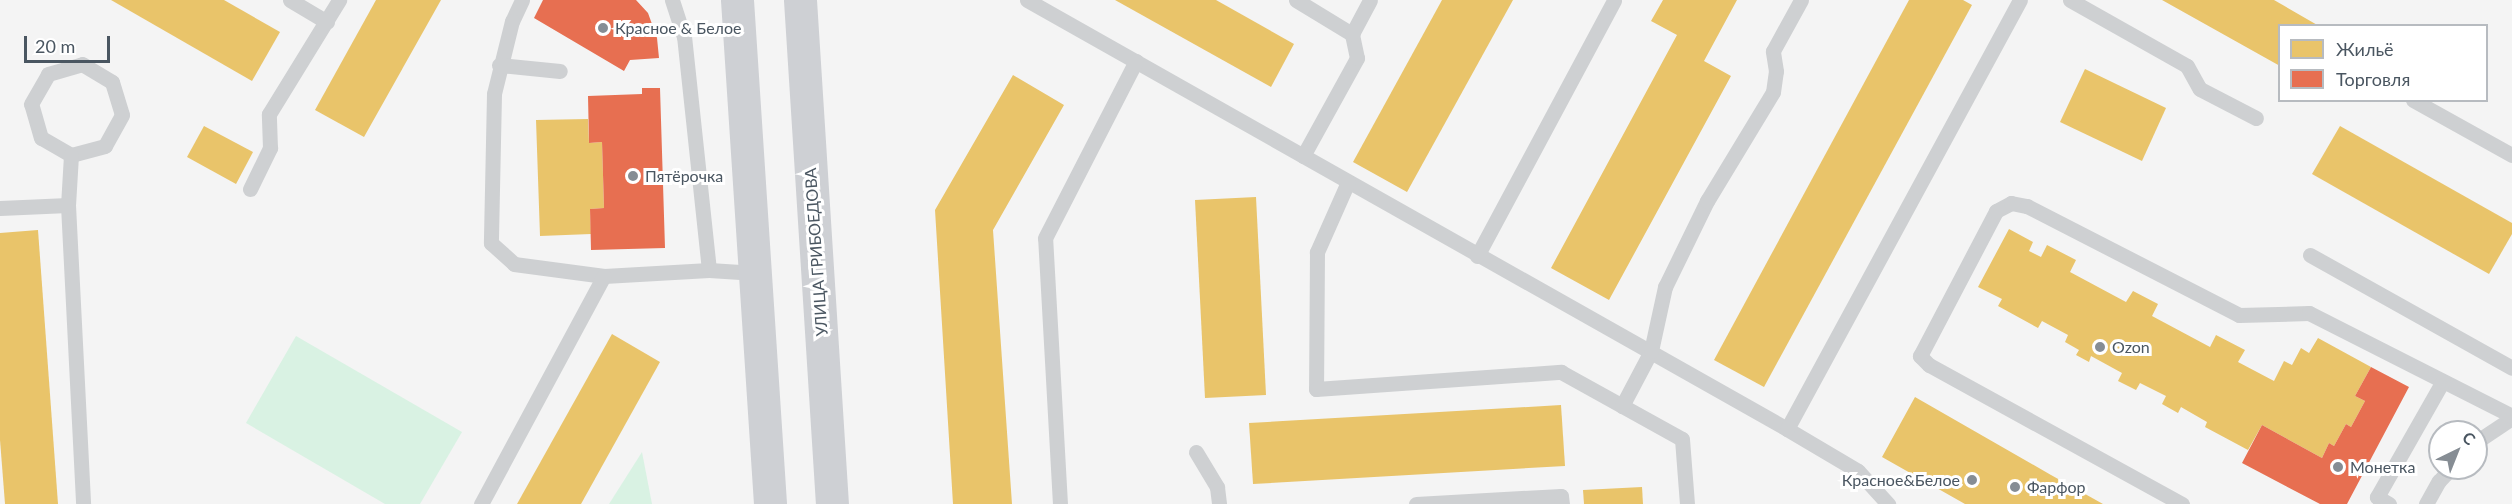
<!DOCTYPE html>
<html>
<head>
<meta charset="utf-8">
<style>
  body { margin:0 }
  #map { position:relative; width:2512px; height:504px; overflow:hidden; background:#f4f4f4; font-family:Lato,sans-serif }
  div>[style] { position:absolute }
  .green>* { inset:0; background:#d9f2e3 }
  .homes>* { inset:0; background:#e9c46a }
  .shops>* { inset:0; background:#e76f51 }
  .service>* { height:15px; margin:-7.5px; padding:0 7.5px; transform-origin:7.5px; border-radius:7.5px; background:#ced0d2 }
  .secondary>* { height:33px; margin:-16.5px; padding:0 16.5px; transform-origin:16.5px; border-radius:16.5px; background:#ced0d4 }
  .dots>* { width:16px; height:16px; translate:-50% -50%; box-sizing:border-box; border:3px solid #fff; border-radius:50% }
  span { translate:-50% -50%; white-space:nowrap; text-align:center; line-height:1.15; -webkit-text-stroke:6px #fff; paint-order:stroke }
  .poi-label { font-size:16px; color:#4a5661 }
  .left { translate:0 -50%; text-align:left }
  .right { translate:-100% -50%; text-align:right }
  .street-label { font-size:16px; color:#4a5661 }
  .legend { position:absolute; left:2278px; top:24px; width:210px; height:78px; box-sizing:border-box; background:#fff; border:2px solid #b7bbc0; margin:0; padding:8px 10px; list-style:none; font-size:18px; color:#4a5661 }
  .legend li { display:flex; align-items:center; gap:12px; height:30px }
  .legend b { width:30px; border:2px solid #b7bbc0 }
  .north { position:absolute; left:2428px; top:420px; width:60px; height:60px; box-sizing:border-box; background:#fff; border:2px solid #b7bbc0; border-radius:50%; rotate:43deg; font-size:16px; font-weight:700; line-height:24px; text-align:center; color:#4a5661 }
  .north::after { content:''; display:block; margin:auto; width:21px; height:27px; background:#868d94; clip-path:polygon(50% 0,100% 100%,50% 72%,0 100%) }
  .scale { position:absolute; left:24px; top:36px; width:86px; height:27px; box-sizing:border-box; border:3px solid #4a5661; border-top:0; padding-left:8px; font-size:18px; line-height:21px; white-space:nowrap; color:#4a5661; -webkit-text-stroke:4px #fff; paint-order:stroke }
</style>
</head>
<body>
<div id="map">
  <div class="green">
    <div style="clip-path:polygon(296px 336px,462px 432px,420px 504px,385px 504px,246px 423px)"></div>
    <div style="clip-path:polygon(642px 452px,652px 504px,609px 504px)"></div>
  </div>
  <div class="homes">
    <div style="clip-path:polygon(111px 0,224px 0,280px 32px,252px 81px)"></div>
    <div style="clip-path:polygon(376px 0,441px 0,364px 137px,315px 110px)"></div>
    <div style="clip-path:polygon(1115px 0,1216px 0,1294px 44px,1271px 87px)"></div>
    <div style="clip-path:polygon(1442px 0,1513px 0,1407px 192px,1353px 162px)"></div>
    <div style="clip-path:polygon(1663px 0,1737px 0,1704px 61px,1731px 76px,1609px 300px,1551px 268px,1677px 35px,1651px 21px)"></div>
    <div style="clip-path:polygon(1909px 0,1963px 0,1972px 5px,1764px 387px,1714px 360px)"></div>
    <div style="clip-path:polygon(2162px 0,2274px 0,2319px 26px,2280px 26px,2280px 66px)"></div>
    <div style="clip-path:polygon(2085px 69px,2166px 108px,2142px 161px,2060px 122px)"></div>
    <div style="clip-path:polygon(1013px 75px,1064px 105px,993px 230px,1012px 504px,953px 504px,935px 210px)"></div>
    <div style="clip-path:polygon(588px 119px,589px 143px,602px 142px,604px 208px,590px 209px,591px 234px,540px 236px,536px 120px)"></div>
    <div style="clip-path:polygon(204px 126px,253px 152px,236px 184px,187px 157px)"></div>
    <div style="clip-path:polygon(2340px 126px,2512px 223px,2512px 234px,2489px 274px,2312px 174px)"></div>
    <div style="clip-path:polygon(1256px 197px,1266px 395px,1205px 398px,1195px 200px)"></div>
    <div style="clip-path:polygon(2009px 229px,2033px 242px,2029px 251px,2041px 257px,2047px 245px,2076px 260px,2070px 272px,2126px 302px,2133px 291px,2158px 304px,2152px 316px,2210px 347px,2216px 335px,2245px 350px,2238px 362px,2274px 381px,2284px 361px,2292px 365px,2301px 348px,2309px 353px,2318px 338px,2371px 367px,2355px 396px,2365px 401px,2351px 427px,2346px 424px,2334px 446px,2329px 443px,2322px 458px,2262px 425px,2248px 450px,2205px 427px,2207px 422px,2181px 407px,2178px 413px,2162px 404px,2166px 396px,2140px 383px,2136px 390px,2118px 381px,2122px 373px,2091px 356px,2089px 362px,2076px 355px,2079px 350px,2065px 342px,2068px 335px,2042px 321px,2038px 328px,1998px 306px,2002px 299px,1978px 287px)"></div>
    <div style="clip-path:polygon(38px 230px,58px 504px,5px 504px,0 440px,0 233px)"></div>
    <div style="clip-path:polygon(612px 334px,660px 362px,581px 504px,517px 504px)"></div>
    <div style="clip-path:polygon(1915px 397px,2051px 475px,2103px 504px,1965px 504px,1882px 457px)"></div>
    <div style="clip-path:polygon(1561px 405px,1565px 466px,1253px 484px,1249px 423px)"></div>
    <div style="clip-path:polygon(1642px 487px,1643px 504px,1584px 504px,1583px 490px)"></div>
  </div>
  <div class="shops">
    <div style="clip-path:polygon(543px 0,636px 0,648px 13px,657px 38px,659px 58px,630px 60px,624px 71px,534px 18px)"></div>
    <div style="clip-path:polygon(642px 88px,660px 88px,665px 248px,591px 250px,590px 209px,604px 208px,602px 142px,589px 143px,588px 96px,642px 94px)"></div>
    <div style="clip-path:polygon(2371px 367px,2409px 387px,2347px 504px,2320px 504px,2242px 463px,2262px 425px,2322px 458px,2329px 443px,2334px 446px,2346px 424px,2351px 427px,2365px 401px,2355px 396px)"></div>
  </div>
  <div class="service">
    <div style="left:290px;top:0;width:43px;rotate:30.7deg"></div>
    <div style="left:522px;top:0;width:23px;rotate:115deg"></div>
    <div style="left:512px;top:21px;width:75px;rotate:103.9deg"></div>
    <div style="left:494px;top:94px;width:149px;rotate:91.2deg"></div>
    <div style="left:491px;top:243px;width:31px;rotate:42deg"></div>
    <div style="left:514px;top:264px;width:91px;rotate:7.6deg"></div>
    <div style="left:604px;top:276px;width:105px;rotate:-3.3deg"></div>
    <div style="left:709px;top:270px;width:234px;rotate:-96.1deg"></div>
    <div style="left:684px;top:37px;width:39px;rotate:-108deg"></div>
    <div style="left:1027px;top:0;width:873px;rotate:29.44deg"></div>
    <div style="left:1787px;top:429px;width:82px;rotate:30.6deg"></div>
    <div style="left:1858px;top:471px;width:45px;rotate:47.7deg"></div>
    <div style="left:1296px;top:0;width:66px;rotate:31.3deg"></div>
    <div style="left:2070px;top:0;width:134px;rotate:29.4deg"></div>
    <div style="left:2187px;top:66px;width:26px;rotate:61deg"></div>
    <div style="left:2200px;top:89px;width:63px;rotate:27.4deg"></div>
    <div style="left:82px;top:64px;width:35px;rotate:31deg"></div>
    <div style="left:112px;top:82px;width:34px;rotate:73deg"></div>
    <div style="left:122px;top:115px;width:35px;rotate:119deg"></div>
    <div style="left:105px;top:146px;width:35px;rotate:165deg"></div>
    <div style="left:71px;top:155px;width:34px;rotate:-150deg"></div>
    <div style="left:41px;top:138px;width:35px;rotate:-106deg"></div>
    <div style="left:31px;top:104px;width:34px;rotate:-60deg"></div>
    <div style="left:48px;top:74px;width:35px;rotate:-16deg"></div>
    <div style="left:499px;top:65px;width:61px;rotate:5.6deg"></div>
    <div style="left:2413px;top:100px;width:113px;rotate:29.1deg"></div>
    <div style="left:71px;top:155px;width:50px;rotate:93.4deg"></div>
    <div style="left:68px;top:205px;width:299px;rotate:87.1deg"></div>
    <div style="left:1303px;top:156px;width:112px;rotate:-61.1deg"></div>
    <div style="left:1357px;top:58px;width:25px;rotate:-102deg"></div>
    <div style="left:1352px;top:34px;width:38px;rotate:-62deg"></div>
    <div style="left:1348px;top:182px;width:77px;rotate:113.9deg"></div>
    <div style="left:1317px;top:252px;width:137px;rotate:90.4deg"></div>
    <div style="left:1316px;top:389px;width:246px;rotate:-4deg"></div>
    <div style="left:1561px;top:372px;width:138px;rotate:29deg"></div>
    <div style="left:1682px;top:439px;width:65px;rotate:85.6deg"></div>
    <div style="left:250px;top:189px;width:46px;rotate:-64deg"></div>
    <div style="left:270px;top:148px;width:34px;rotate:-92deg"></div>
    <div style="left:269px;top:114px;width:134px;rotate:-58.4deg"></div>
    <div style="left:0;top:208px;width:68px;rotate:-2.5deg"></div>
    <div style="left:2310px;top:255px;width:231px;rotate:29.2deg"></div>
    <div style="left:1477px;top:256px;width:290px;rotate:-61.8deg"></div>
    <div style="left:709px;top:270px;width:47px;rotate:3.7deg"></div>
    <div style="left:1622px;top:406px;width:62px;rotate:-62.2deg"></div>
    <div style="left:1651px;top:351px;width:66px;rotate:-77.7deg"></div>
    <div style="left:1665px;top:287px;width:96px;rotate:-64deg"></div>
    <div style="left:1707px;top:201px;width:127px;rotate:-58.8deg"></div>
    <div style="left:1773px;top:92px;width:21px;rotate:-82deg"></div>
    <div style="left:1776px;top:71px;width:20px;rotate:-99deg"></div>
    <div style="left:1773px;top:51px;width:58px;rotate:-61.2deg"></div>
    <div style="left:1787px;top:429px;width:488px;rotate:-61.5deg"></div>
    <div style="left:2476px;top:442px;width:43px;rotate:-33.7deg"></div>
    <div style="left:1196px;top:452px;width:41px;rotate:59deg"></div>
    <div style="left:1217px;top:487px;width:17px;rotate:83deg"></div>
    <div style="left:481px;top:504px;width:259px;rotate:-61.7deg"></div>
    <div style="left:1060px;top:504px;width:266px;rotate:-93.2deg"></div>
    <div style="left:1045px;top:238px;width:199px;rotate:-62.8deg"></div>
    <div style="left:1416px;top:504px;width:145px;rotate:-3.2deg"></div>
    <div style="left:1561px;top:496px;width:8px;rotate:83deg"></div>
    <div style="left:2182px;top:504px;width:289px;rotate:-151.2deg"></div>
    <div style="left:1929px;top:365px;width:13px;rotate:-135deg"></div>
    <div style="left:1920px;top:356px;width:164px;rotate:-62.3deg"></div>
    <div style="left:1996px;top:211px;width:17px;rotate:-28deg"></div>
    <div style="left:2011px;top:203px;width:16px;rotate:11deg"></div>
    <div style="left:2027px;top:206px;width:238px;rotate:27.2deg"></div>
    <div style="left:2239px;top:315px;width:70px;rotate:-1.6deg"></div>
    <div style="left:2309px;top:313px;width:228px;rotate:26.9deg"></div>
    <div style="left:2389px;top:504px;width:14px;rotate:-150deg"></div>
    <div style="left:2377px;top:497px;width:133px;rotate:-60.4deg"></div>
    <div style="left:2426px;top:504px;width:26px;rotate:-61deg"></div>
    <div style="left:2439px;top:481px;width:18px;rotate:-47deg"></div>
  </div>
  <div class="secondary">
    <div style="left:737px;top:0;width:505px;rotate:86.25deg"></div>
    <div style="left:800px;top:0;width:505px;rotate:86.37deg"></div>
  </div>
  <div class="dots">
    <div style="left:603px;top:28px;background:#868d94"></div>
    <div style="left:633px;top:176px;background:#868d94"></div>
    <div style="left:2100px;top:347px;background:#868d94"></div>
    <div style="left:2338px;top:467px;background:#868d94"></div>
    <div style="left:1972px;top:480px;background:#868d94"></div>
    <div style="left:2015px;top:487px;background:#868d94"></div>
  </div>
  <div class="poi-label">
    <span class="left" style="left:615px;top:28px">Красное &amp; Белое</span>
    <span class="left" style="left:645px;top:176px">Пятёрочка</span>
    <span class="left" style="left:2112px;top:347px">Ozon</span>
    <span class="left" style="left:2350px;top:467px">Монетка</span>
    <span class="right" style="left:1960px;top:480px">Красное&amp;Белое</span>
    <span class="left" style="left:2027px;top:487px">Фарфор</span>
  </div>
  <div class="street-label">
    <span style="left:816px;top:252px;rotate:-94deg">УЛИЦА ГРИБОЕДОВА</span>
  </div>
  <ul class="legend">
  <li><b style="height:16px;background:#e9c46a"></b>Жильё</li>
  <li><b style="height:16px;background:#e76f51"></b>Торговля</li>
  </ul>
  <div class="north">С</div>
  <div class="scale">20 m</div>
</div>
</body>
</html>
